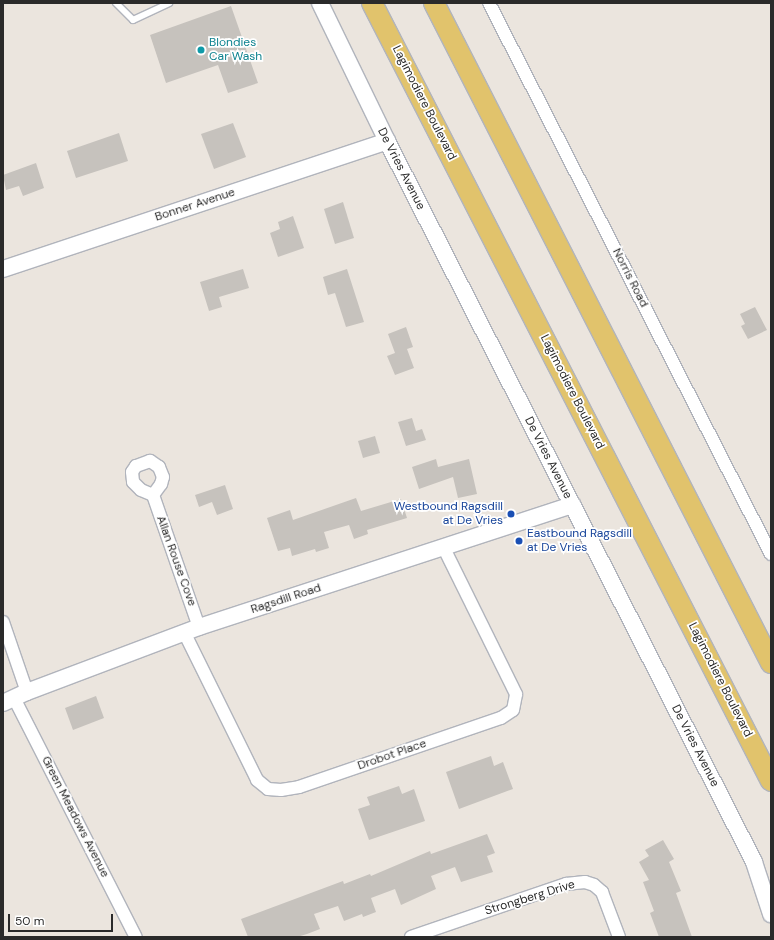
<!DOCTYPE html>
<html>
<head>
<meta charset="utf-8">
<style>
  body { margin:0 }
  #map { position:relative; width:774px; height:940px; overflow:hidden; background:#ebe5de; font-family:"DM Sans",sans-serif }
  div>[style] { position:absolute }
  .building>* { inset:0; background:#c6c2bd }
  .roads { filter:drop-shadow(1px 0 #b1b4bc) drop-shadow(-1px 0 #b1b4bc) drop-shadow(0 1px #b1b4bc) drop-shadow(0 -1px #b1b4bc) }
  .service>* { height:6px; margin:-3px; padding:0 3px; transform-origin:3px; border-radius:3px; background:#fff }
  .minor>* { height:12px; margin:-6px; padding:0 6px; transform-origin:6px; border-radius:6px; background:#fff }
  .tertiary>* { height:16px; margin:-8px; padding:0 8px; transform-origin:8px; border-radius:8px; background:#fff }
  .primary>* { height:20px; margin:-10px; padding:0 10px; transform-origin:10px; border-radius:10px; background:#e1c36c }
  .dots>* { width:11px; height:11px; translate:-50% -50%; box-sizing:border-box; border:2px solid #fff; border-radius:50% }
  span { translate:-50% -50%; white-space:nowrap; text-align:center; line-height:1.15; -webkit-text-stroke:3.5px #fff; paint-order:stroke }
  .culture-label { font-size:12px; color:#0d838f }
  .left { translate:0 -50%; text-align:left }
  .street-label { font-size:12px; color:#2a2a2a }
  .transit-label { font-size:12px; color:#164399 }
  .right { translate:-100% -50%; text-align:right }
  .frame { position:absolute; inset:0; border:4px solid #2a2a2a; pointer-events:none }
  .scale { position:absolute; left:8px; top:914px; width:105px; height:18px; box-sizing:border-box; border:2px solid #2a2a2a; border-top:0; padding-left:5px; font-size:12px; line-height:14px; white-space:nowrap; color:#2a2a2a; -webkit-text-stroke:3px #fff; paint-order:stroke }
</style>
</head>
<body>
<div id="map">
  <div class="building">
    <div style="clip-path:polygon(231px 6px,258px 83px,228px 93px,218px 65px,166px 83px,150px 35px)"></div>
    <div style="clip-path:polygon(233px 123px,246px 157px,214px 169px,201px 134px)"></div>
    <div style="clip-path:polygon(119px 133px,128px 161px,76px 178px,67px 151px)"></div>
    <div style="clip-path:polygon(36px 163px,44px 188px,23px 196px,19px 186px,6px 190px,3px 175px)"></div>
    <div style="clip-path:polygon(343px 202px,354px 238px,335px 244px,324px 209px)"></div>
    <div style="clip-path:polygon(293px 216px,304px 248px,278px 257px,270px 233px,280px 229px,278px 222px)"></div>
    <div style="clip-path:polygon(243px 269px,249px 288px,219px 297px,222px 307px,209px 311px,200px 282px)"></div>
    <div style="clip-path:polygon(347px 269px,364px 322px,346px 327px,335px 293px,328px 295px,323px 277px)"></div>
    <div style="clip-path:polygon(755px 307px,767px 330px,748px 339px,741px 326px,745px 324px,740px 314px)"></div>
    <div style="clip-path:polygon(406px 327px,413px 347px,407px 349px,414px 368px,395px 375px,387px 356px,395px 353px,388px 334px)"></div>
    <div style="clip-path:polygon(412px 418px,416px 431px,422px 429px,426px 440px,406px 446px,398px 422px)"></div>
    <div style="clip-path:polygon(375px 436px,380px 453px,363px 458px,358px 441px)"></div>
    <div style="clip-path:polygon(436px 459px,438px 467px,469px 459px,477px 494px,458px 498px,453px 477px,419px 489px,412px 467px)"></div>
    <div style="clip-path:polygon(225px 485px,233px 509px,217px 515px,212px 502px,199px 507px,195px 495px)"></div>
    <div style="clip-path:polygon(356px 498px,361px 511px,401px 499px,407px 518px,367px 530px,368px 534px,354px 539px,349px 525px,324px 532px,329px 548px,316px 552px,315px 549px,292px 556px,290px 548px,278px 551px,267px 518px,290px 510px,293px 520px)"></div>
    <div style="clip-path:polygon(96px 696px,104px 718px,73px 730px,65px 708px)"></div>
    <div style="clip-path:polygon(491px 756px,494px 766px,503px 762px,513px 789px,459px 809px,446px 772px)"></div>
    <div style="clip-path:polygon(399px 786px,402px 794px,414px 789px,425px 821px,369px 840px,358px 809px,370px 805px,367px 797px)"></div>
    <div style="clip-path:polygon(487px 834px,495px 853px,487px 856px,493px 872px,461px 882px,455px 867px,431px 876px,436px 889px,401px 905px,395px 889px,371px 898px,376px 912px,363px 917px,362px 914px,344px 921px,338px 906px,314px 914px,320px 929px,307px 934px,297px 937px,248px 937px,241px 919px,343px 881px,344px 884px,370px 874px,371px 876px,430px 851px,431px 854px)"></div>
    <div style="clip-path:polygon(663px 840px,674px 859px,669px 862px,681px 891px,676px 893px,692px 937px,659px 937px,650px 913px,654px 911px,643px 882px,649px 880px,639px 862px,649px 856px,645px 850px)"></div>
  </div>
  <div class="roads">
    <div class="service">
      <div style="left:116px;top:3px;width:24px;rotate:45deg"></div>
      <div style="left:133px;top:20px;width:40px;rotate:-25deg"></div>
    </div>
    <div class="minor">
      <div style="left:489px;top:3px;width:619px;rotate:62.9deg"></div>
      <div style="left:153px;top:495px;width:14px;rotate:-54deg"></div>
      <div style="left:161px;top:484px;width:7px;rotate:-74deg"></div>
      <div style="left:163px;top:477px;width:11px;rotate:-112deg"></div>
      <div style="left:159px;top:467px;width:11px;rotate:-146deg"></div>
      <div style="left:150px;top:461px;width:15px;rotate:160deg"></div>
      <div style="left:136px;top:466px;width:7px;rotate:124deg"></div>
      <div style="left:132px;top:472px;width:10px;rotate:84deg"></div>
      <div style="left:133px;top:482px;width:11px;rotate:45deg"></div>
      <div style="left:141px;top:490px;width:13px;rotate:23deg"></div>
      <div style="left:153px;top:495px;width:140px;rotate:70.8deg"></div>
      <div style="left:3px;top:622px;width:74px;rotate:71.1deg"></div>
      <div style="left:184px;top:632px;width:165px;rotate:63.7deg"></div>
      <div style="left:257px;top:780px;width:14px;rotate:39deg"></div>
      <div style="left:268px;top:789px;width:13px;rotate:4deg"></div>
      <div style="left:281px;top:790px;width:18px;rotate:-9deg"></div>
      <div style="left:299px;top:787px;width:213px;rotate:-18.9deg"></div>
      <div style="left:501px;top:718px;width:14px;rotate:-34deg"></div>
      <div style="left:513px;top:710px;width:16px;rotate:-79deg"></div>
      <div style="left:516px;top:694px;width:163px;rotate:-116.3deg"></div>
      <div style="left:14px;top:698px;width:268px;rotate:63deg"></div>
      <div style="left:411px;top:937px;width:164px;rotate:-18.9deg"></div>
      <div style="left:566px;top:884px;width:19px;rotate:-6deg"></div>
      <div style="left:585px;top:882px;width:9px;rotate:18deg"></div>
      <div style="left:594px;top:885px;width:11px;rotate:41deg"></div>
      <div style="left:602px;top:892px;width:48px;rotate:69.3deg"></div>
    </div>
    <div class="tertiary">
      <div style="left:320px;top:3px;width:153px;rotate:64.1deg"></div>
      <div style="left:387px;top:141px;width:809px;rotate:63.02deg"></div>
      <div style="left:754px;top:862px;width:55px;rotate:71.9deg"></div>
      <div style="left:3px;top:269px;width:405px;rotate:-18.4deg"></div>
      <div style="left:3px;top:703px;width:26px;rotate:-25deg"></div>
      <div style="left:27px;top:692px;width:184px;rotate:-20.7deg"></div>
      <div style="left:199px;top:627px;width:393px;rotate:-18.1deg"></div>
    </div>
    <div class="primary">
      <div style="left:372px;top:3px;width:874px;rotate:62.85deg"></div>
      <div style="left:434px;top:3px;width:741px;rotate:62.95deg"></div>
    </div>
  </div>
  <div class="dots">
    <div style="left:201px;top:50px;background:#0f9aa8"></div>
    <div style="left:511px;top:514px;background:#1a4fb4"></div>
    <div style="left:519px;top:541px;background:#1a4fb4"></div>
  </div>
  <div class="culture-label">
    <span class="left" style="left:209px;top:50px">Blondies<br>Car Wash</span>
  </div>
  <div class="street-label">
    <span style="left:424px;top:103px;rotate:63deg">Lagimodiere Boulevard</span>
    <span style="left:401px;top:169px;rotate:63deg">De Vries Avenue</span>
    <span style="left:195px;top:205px;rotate:-18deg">Bonner Avenue</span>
    <span style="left:630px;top:278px;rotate:63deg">Norris Road</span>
    <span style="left:572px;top:392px;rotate:63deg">Lagimodiere Boulevard</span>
    <span style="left:548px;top:458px;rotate:63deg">De Vries Avenue</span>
    <span style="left:176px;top:561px;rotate:70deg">Allan Rouse Cove</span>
    <span style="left:286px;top:599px;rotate:-18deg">Ragsdill Road</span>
    <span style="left:720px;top:680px;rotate:63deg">Lagimodiere Boulevard</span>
    <span style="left:695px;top:746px;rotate:63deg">De Vries Avenue</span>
    <span style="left:392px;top:755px;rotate:-19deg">Drobot Place</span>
    <span style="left:75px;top:817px;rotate:63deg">Green Meadows Avenue</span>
    <span style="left:530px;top:898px;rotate:-17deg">Strongberg Drive</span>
  </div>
  <div class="transit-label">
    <span class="right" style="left:503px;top:514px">Westbound Ragsdill<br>at De Vries</span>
    <span class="left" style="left:527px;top:541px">Eastbound Ragsdill<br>at De Vries</span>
  </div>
  <div class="frame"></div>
  <div class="scale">50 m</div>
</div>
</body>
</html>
